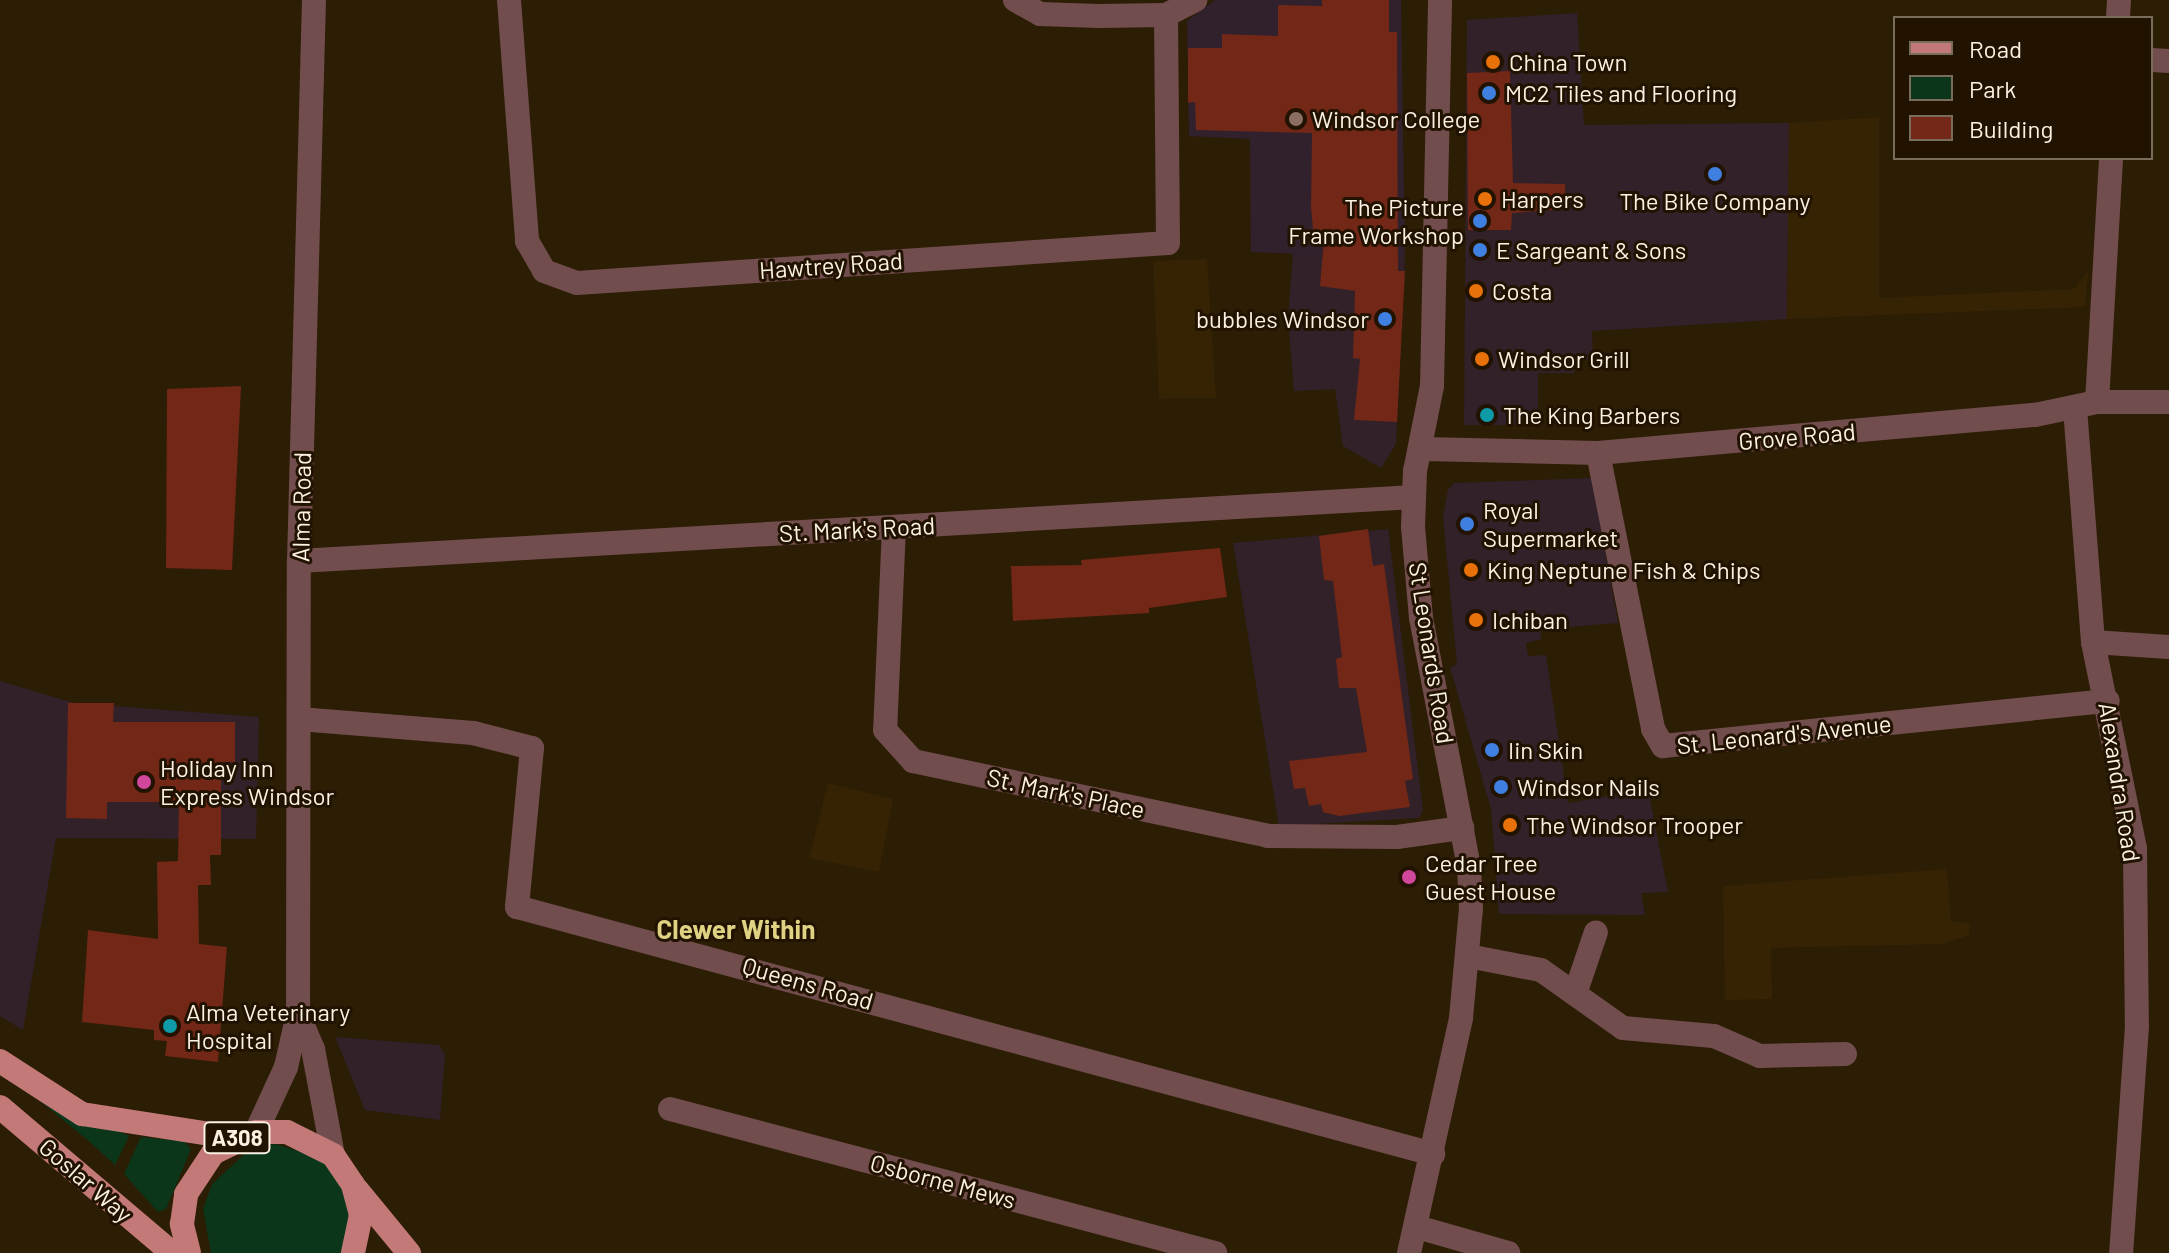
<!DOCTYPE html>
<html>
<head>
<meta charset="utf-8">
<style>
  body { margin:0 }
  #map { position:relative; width:2169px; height:1253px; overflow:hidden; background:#2c1d05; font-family:Barlow,sans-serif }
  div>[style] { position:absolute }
  .commercial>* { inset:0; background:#322129 }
  .built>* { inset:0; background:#362303 }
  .education>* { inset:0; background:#31212d }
  .green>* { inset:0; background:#0b361a }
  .building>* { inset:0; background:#722717 }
  .minor>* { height:24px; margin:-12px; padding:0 12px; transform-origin:12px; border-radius:12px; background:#724d4d }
  .major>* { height:24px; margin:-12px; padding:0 12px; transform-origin:12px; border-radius:12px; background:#c37978 }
  .dots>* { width:22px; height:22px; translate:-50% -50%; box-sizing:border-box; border:4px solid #221300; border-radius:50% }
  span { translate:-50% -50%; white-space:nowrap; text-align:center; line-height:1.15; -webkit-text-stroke:6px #221300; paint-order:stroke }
  .shield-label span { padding:2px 6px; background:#221300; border:2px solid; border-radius:6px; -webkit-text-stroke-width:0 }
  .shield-label { font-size:22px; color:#fcf1e3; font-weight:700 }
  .poi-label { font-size:24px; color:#fcf1e3 }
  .left { translate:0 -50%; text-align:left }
  .right { translate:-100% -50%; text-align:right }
  .street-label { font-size:24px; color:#fcf1e3 }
  .neighbourhood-label { font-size:26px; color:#dfd283; font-weight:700 }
  .legend { position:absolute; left:1893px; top:16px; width:260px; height:144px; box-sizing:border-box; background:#221300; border:2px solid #796c5b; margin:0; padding:10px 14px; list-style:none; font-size:24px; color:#fcf1e3 }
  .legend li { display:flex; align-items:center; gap:16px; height:40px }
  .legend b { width:40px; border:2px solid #796c5b }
</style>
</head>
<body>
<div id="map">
  <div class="commercial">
    <div style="clip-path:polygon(1577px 13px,1584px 125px,1789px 123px,1787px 319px,1592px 331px,1593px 360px,1576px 360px,1574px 373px,1538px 373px,1538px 425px,1464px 425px,1467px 20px)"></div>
    <div style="clip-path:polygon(1293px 252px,1405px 258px,1396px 444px,1381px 468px,1343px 446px,1335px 389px,1294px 391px,1288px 319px)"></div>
    <div style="clip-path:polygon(1592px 478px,1618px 623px,1541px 629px,1541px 639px,1526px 643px,1528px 656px,1546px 655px,1568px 803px,1648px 789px,1668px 892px,1641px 893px,1645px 915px,1499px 914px,1491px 809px,1450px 667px,1457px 665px,1443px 517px,1448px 490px,1454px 483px)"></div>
    <div style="clip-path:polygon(1388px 529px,1423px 810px,1419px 818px,1279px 826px,1233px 543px)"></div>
    <div style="clip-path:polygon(0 681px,74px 703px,259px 717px,256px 839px,56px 838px,23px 1030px,0 1016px)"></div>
    <div style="clip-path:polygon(335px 1037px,439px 1045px,445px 1054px,440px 1120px,365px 1110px)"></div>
  </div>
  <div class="built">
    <div style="clip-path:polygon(1879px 117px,1879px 298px,2074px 289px,2088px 272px,2085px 307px,1787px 319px,1789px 123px)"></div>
    <div style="clip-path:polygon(1207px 259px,1216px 398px,1159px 399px,1153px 261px)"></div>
    <div style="clip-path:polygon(828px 783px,893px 799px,879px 872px,809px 858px)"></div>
    <div style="clip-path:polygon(1947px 869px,1951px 921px,1970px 923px,1969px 935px,1943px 944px,1771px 948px,1772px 999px,1725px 1000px,1723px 886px)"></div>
  </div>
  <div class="education">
    <div style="clip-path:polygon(1215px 0,1401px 0,1405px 258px,1251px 252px,1250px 139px,1189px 136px,1187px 21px)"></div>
  </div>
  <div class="green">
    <div style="clip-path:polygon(18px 1083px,129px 1136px,115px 1165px,91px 1143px)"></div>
    <div style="clip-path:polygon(141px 1137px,184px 1141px,191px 1149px,166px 1209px,158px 1212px,124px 1174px)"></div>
    <div style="clip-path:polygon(275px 1144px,322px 1158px,351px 1196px,346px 1253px,211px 1253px,203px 1209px,212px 1184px,249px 1150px)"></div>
  </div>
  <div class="building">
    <div style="clip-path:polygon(1322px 0,1389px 0,1389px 32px,1397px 32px,1398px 271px,1405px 271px,1397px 422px,1354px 420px,1360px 359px,1353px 358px,1355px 291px,1320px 286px,1324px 240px,1314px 240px,1311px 207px,1312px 133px,1196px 130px,1195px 102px,1188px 103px,1188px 48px,1222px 48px,1222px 34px,1278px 36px,1278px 5px,1322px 6px)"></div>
    <div style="clip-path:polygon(1510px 71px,1513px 183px,1565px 184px,1566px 209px,1512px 213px,1511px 230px,1468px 230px,1467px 73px)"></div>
    <div style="clip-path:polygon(241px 386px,232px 570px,166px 568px,167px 389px)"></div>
    <div style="clip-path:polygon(1368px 529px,1373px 566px,1384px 564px,1413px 779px,1405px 781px,1410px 807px,1339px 816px,1323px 812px,1321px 804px,1309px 806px,1305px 788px,1294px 789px,1289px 761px,1367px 752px,1356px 688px,1339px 688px,1336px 659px,1342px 657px,1333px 581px,1324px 580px,1319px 536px)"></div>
    <div style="clip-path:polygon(1220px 548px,1227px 597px,1149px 608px,1149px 613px,1013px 621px,1011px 566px,1082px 565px,1081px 560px)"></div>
    <div style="clip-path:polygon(68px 703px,114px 703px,113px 722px,235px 722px,235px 762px,221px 762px,221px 855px,210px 855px,211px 885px,198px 885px,199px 944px,227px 947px,218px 1062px,165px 1056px,167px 1041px,154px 1040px,154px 1030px,82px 1022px,88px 930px,158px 939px,157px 862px,178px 861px,179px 802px,107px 802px,107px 819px,66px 818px)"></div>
  </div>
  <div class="minor">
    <div style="left:509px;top:0;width:242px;rotate:85.7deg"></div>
    <div style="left:527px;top:241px;width:34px;rotate:60deg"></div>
    <div style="left:544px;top:271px;width:35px;rotate:20deg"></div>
    <div style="left:577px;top:283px;width:592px;rotate:-3.87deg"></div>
    <div style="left:1168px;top:243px;width:228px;rotate:-90.5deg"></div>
    <div style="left:1015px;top:0;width:29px;rotate:29deg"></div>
    <div style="left:1040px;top:14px;width:59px;rotate:1.9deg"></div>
    <div style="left:1099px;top:16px;width:67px;rotate:-0.9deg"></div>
    <div style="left:1166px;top:15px;width:33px;rotate:-27deg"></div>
    <div style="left:2118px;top:18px;width:18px;rotate:-87deg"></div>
    <div style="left:2151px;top:60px;width:18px;rotate:3deg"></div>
    <div style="left:2097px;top:402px;width:244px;rotate:-86.7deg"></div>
    <div style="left:2075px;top:408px;width:235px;rotate:85.6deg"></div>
    <div style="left:2093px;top:642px;width:210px;rotate:78.5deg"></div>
    <div style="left:2135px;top:848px;width:178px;rotate:89.4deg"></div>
    <div style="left:2137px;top:1026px;width:228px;rotate:94deg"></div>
    <div style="left:1423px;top:449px;width:175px;rotate:1.3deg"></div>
    <div style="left:1598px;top:453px;width:439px;rotate:-5deg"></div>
    <div style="left:2035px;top:415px;width:63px;rotate:-11.8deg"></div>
    <div style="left:2097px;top:402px;width:72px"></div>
    <div style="left:1598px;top:453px;width:281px;rotate:78.7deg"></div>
    <div style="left:1653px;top:729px;width:20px;rotate:60deg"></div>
    <div style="left:1663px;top:746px;width:447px;rotate:-5.8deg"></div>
    <div style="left:894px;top:527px;width:203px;rotate:92.5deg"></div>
    <div style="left:885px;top:730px;width:42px;rotate:47.9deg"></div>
    <div style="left:913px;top:761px;width:363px;rotate:11.9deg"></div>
    <div style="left:1268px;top:836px;width:129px;rotate:0.4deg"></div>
    <div style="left:1397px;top:837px;width:66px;rotate:-7.9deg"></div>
    <div style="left:299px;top:561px;width:1117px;rotate:-3.29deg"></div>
    <div style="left:2093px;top:642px;width:76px;rotate:3.8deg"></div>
    <div style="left:299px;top:719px;width:175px;rotate:4.6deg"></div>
    <div style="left:473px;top:733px;width:61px;rotate:14.3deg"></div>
    <div style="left:532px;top:748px;width:160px;rotate:95.4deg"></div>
    <div style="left:517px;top:907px;width:949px;rotate:15.09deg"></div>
    <div style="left:1468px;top:956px;width:74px;rotate:10.9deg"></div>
    <div style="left:1541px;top:970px;width:100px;rotate:35.3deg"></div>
    <div style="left:1623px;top:1028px;width:91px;rotate:5deg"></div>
    <div style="left:1714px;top:1036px;width:50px;rotate:23.5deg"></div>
    <div style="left:1760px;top:1056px;width:85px;rotate:-1.3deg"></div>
    <div style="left:1575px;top:994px;width:65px;rotate:-71.3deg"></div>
    <div style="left:298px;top:1014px;width:38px;rotate:67deg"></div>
    <div style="left:313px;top:1049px;width:108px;rotate:79.3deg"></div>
    <div style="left:670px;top:1109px;width:564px;rotate:14.8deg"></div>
    <div style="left:256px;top:1132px;width:72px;rotate:-65.2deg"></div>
    <div style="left:286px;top:1067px;width:54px;rotate:-77.2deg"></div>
    <div style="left:298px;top:1014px;width:453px;rotate:-89.9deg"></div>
    <div style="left:299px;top:561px;width:561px;rotate:-88.47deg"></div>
    <div style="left:1417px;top:1227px;width:95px;rotate:15.9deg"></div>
    <div style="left:1409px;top:1253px;width:241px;rotate:-77.5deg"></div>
    <div style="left:1461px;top:1018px;width:109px;rotate:-84.8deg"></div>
    <div style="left:1471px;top:909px;width:42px;rotate:-92.7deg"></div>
    <div style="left:1469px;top:867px;width:254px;rotate:-100.9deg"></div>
    <div style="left:1421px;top:618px;width:91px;rotate:-95deg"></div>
    <div style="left:1413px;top:527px;width:56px;rotate:-88deg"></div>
    <div style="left:1415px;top:471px;width:87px;rotate:-78.7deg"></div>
    <div style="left:1432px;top:386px;width:386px;rotate:-88.8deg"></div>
  </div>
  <div class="major">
    <div style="left:0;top:1061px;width:98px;rotate:32.9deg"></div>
    <div style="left:82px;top:1114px;width:155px;rotate:8.9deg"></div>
    <div style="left:0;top:1107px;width:226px;rotate:40.3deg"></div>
    <div style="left:357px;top:1190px;width:82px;rotate:50.5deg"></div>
    <div style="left:189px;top:1253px;width:30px;rotate:-104deg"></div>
    <div style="left:182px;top:1224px;width:30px;rotate:-82deg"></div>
    <div style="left:186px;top:1194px;width:49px;rotate:-56.6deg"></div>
    <div style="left:213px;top:1153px;width:48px;rotate:-26deg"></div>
    <div style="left:256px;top:1132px;width:31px"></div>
    <div style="left:287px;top:1132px;width:51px;rotate:26.6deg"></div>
    <div style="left:333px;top:1155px;width:36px;rotate:56deg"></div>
    <div style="left:353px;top:1185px;width:31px;rotate:75deg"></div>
    <div style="left:361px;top:1215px;width:39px;rotate:102deg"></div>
  </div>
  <div class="dots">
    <div style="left:1493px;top:62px;background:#e8710a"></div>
    <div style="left:1489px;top:93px;background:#3f7fe0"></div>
    <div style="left:1296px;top:119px;background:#8d6e63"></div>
    <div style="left:1715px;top:174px;background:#3f7fe0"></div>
    <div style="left:1485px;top:199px;background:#e8710a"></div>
    <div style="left:1480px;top:221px;background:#3f7fe0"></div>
    <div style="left:1480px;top:250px;background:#3f7fe0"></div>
    <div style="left:1476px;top:291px;background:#e8710a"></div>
    <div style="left:1385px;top:319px;background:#3f7fe0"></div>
    <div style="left:1482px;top:359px;background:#e8710a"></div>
    <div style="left:1487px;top:415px;background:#0f9aa8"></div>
    <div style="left:1467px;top:524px;background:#3f7fe0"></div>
    <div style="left:1471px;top:570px;background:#e8710a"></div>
    <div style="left:1476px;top:620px;background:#e8710a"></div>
    <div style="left:1492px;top:750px;background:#3f7fe0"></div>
    <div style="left:144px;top:782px;background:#d1479c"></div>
    <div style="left:1501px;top:787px;background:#3f7fe0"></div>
    <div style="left:1510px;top:825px;background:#e8710a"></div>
    <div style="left:1409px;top:877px;background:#d1479c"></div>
    <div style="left:170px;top:1026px;background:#0f9aa8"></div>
  </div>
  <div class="shield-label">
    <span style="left:237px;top:1138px">A308</span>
  </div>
  <div class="poi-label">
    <span class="left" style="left:1509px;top:62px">China Town</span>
    <span class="left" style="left:1505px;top:93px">MC2 Tiles and Flooring</span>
    <span class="left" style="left:1312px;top:119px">Windsor College</span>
    <span class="left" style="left:1501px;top:199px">Harpers</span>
    <span style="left:1715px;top:201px">The Bike Company</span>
    <span class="right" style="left:1464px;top:221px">The Picture<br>Frame Workshop</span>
    <span class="left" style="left:1496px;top:250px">E Sargeant &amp; Sons</span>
    <span class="left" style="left:1492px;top:291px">Costa</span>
    <span class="right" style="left:1369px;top:319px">bubbles Windsor</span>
    <span class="left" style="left:1498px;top:359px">Windsor Grill</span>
    <span class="left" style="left:1503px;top:415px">The King Barbers</span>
    <span class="left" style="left:1483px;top:524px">Royal<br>Supermarket</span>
    <span class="left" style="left:1487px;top:570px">King Neptune Fish &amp; Chips</span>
    <span class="left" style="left:1492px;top:620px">Ichiban</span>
    <span class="left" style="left:1508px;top:750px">Iin Skin</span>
    <span class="left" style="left:160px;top:782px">Holiday Inn<br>Express Windsor</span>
    <span class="left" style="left:1517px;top:787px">Windsor Nails</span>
    <span class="left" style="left:1526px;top:825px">The Windsor Trooper</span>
    <span class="left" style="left:1425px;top:877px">Cedar Tree<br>Guest House</span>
    <span class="left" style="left:186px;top:1026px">Alma Veterinary<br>Hospital</span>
  </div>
  <div class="street-label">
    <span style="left:831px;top:265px;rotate:-4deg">Hawtrey Road</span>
    <span style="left:1797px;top:436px;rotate:-5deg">Grove Road</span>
    <span style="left:301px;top:507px;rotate:-89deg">Alma Road</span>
    <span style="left:857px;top:529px;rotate:-3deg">St. Mark's Road</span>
    <span style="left:1432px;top:653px;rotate:81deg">St Leonards Road</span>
    <span style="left:1784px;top:734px;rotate:-6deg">St. Leonard's Avenue</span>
    <span style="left:2120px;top:782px;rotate:81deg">Alexandra Road</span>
    <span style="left:1066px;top:793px;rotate:12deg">St. Mark's Place</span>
    <span style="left:808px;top:983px;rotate:16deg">Queens Road</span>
    <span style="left:86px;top:1180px;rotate:41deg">Goslar Way</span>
    <span style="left:943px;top:1181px;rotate:15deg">Osborne Mews</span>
  </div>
  <div class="neighbourhood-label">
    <span style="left:736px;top:929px">Clewer Within</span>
  </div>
  <ul class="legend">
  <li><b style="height:10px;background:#c37978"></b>Road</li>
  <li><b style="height:22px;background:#0b361a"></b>Park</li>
  <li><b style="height:22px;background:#722717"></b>Building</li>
  </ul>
</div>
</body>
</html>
